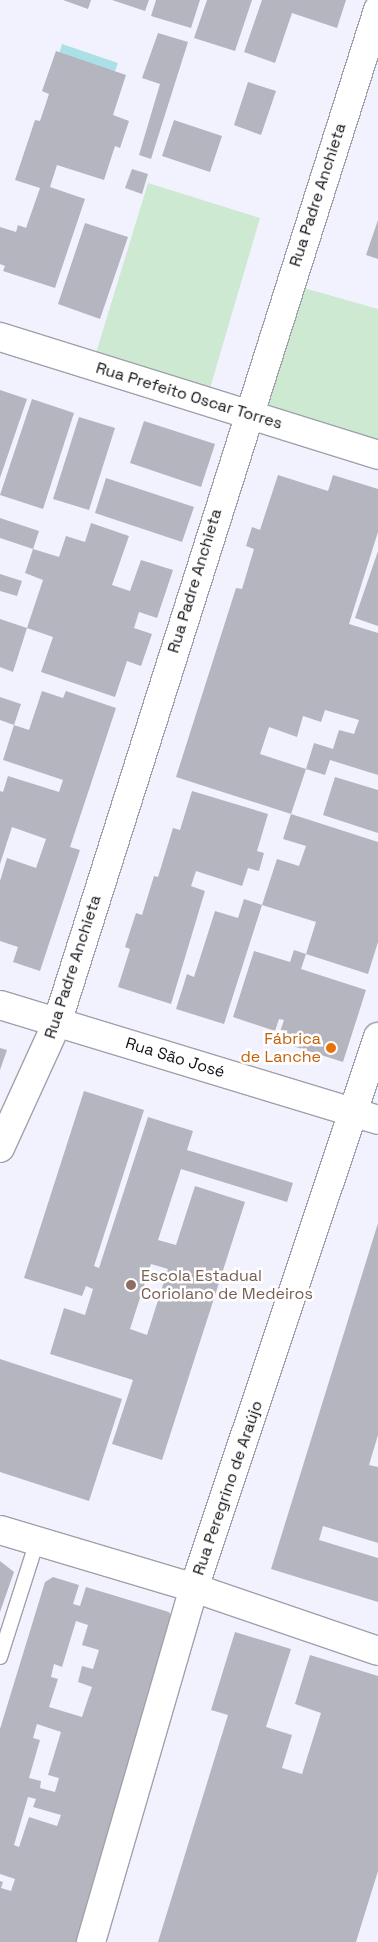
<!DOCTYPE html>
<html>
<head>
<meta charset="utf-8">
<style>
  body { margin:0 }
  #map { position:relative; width:378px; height:1942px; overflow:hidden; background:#f2f2fe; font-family:"Space Grotesk",sans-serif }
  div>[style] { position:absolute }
  .green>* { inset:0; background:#cde9d1 }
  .water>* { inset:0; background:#abe0e6 }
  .building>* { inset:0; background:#b4b5bf }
  .roads { filter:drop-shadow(1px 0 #a0a1ab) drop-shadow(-1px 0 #a0a1ab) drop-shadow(0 1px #a0a1ab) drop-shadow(0 -1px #a0a1ab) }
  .service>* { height:14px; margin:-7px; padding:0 7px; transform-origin:7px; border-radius:7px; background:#fff }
  .minor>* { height:28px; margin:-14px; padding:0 14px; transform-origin:14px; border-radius:14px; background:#fff }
  .dots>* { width:14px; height:14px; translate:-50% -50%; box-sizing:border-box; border:2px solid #fff; border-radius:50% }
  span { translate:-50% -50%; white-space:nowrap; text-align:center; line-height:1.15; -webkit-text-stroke:5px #fff; paint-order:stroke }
  .street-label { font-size:16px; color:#111115 }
  .food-label { font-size:16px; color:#c56008 }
  .right { translate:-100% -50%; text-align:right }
  .education-label { font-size:16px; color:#785e54 }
  .left { translate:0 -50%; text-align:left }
</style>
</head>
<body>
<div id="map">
  <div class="green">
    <div style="clip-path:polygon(148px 183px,260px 218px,206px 402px,92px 366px)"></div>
    <div style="clip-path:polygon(290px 284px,378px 309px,378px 455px,248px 414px)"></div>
  </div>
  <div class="water">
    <div style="clip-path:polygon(62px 44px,118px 63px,108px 90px,54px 72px)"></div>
  </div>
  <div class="building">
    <div style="clip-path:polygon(63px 0,91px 0,88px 9px)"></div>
    <div style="clip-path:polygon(112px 0,149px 0,145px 11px)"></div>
    <div style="clip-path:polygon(156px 0,200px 0,191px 28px,151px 16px)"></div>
    <div style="clip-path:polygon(207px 0,252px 0,235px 51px,194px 38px)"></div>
    <div style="clip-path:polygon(262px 0,346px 0,337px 28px,292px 13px,275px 63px,244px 52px)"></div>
    <div style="clip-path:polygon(158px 33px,188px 42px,151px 159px,139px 155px,160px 84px,142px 78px)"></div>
    <div style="clip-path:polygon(56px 51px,126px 75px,113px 115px,129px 121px,120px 148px,115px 146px,104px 180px,57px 165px,50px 187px,85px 199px,55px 288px,3px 271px,5px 266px,0 264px,0 227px,16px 232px,18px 225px,26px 228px,40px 188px,15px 180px,35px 120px,40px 121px,49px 94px,42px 91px)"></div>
    <div style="clip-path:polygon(248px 82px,276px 91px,261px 135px,234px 125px)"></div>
    <div style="clip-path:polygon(174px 120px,222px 136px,210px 172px,162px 156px)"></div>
    <div style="clip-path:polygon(132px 169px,148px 174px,142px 194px,125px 188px)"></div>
    <div style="clip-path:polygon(378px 220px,378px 259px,366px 255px)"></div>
    <div style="clip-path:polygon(85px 223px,128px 237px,100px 319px,58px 304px)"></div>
    <div style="clip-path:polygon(0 390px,27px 399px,0 478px)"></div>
    <div style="clip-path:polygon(32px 399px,74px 413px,43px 509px,0 495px)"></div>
    <div style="clip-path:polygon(79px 417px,115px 428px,89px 510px,53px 499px)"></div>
    <div style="clip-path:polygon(144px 421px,215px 444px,201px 487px,130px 463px)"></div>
    <div style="clip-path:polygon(278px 475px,328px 491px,333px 475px,378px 489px,378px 532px,349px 624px,378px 633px,378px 775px,330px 760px,325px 775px,306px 769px,314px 743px,333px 749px,339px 730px,354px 734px,359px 720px,325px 710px,321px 722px,303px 716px,297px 737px,269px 727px,260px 754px,306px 769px,291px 814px,176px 777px,236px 588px,242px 589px,254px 549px,246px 546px,252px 527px,260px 530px)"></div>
    <div style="clip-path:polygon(106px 478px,194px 507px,182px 542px,95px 513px)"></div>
    <div style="clip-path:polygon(0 518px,39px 531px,33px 549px,59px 557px,66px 536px,85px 542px,91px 523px,129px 536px,112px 585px,130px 591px,141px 560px,173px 570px,157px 618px,139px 612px,134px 628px,152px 634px,141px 666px,127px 661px,115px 697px,41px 672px,53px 637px,27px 628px,43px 580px,25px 573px,33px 549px,0 538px)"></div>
    <div style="clip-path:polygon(378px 551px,378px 626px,355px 618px)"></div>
    <div style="clip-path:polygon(0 574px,22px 581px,17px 596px,0 591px)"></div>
    <div style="clip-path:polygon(0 619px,27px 628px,13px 672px,0 667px)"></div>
    <div style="clip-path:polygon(42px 691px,63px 698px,66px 691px,116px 708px,70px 847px,80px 850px,40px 971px,13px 962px,18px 947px,0 941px,0 881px,7px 858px,36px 868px,46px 839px,12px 827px,0 864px,0 791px,3px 792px,8px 776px,59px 792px,63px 780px,3px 760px,14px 725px,29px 730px)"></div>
    <div style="clip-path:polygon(0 697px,21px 704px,14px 725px,0 720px)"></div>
    <div style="clip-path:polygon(335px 777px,378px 790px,378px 833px,323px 815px)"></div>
    <div style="clip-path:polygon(192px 791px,268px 814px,257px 851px,264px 853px,259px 871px,248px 868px,242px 886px,196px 871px,191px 886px,205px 891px,171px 1004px,118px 987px,130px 949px,125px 947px,136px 913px,142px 915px,154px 876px,158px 877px,173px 828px,180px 830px)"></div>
    <div style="clip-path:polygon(291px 814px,378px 842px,378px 942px,368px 974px,306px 954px,301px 969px,366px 990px,343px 1062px,277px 1041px,284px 1020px,279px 1019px,275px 1031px,233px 1017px,254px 951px,290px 962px,294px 950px,306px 954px,316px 922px,262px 905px,277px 859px,299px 866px,306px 846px,283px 839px)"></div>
    <div style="clip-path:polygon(244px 899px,262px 905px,224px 1024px,176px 1009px,187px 974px,194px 977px,215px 911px,238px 918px)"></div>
    <div style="clip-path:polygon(0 1048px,7px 1050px,0 1070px)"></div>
    <div style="clip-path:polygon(evenodd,84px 1091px,144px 1110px,94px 1266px,99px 1268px,148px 1117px,193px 1131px,187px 1150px,293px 1183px,287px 1202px,181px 1169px,158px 1240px,176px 1245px,195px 1186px,245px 1202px,162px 1460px,112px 1444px,133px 1380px,50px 1354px,64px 1308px,85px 1315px,93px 1289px,86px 1286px,82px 1296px,24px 1278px,84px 1091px,151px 1264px,168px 1269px,147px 1335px,130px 1329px,151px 1264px)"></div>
    <div style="clip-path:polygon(378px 1223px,378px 1435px,369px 1465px,378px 1467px,378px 1543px,323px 1526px,319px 1540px,378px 1558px,378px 1602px,271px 1569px)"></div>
    <div style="clip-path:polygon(0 1359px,122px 1399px,89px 1501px,0 1472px)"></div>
    <div style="clip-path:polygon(0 1561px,14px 1572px,0 1612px)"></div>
    <div style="clip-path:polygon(evenodd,53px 1577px,79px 1585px,73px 1604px,80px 1606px,86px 1587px,169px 1612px,173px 1620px,76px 1942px,0 1942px,0 1881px,3px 1882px,1px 1888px,11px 1891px,15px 1879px,0 1874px,0 1729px,45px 1582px,53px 1577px,76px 1621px,88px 1625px,82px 1645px,99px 1650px,93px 1669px,82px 1666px,78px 1682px,92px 1687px,82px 1717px,49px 1707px,58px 1679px,51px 1677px,54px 1664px,62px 1667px,76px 1621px,53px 1577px,37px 1724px,61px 1732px,48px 1775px,59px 1778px,55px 1792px,40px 1788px,41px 1781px,29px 1778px,40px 1740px,33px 1738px,37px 1724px,53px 1577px,28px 1797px,36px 1799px,33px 1807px,61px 1815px,57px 1826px,29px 1817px,19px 1847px,14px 1845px,28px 1797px)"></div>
    <div style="clip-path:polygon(235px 1632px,291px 1649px,266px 1727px,292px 1735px,282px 1768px,302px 1774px,321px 1713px,295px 1704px,310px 1655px,378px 1676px,378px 1871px,356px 1942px,158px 1942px,228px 1715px,211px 1710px)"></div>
  </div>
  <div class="roads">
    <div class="service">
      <div style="left:0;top:1657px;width:122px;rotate:-72.3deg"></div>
    </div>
    <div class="minor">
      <div style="left:0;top:337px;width:396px;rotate:17.3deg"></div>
      <div style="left:0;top:1005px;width:395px;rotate:16.9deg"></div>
      <div style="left:0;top:1148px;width:137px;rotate:-65.5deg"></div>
      <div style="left:57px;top:1023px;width:1063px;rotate:-72.42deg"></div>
      <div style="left:0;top:1530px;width:202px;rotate:16.6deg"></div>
      <div style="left:194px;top:1588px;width:194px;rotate:18.9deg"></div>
      <div style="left:91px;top:1942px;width:369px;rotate:-73.8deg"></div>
      <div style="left:194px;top:1588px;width:581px;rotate:-71.53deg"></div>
    </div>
  </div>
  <div class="dots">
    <div style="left:331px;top:1048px;background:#e8710a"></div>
    <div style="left:131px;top:1285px;background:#8d6e63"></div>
  </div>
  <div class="street-label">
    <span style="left:318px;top:195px;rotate:-72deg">Rua Padre Anchieta</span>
    <span style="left:189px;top:396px;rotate:17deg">Rua Prefeito Oscar Torres</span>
    <span style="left:195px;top:581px;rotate:-73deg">Rua Padre Anchieta</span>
    <span style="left:73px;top:967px;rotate:-72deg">Rua Padre Anchieta</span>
    <span style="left:175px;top:1058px;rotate:17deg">Rua São José</span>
    <span style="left:228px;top:1488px;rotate:-71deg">Rua Peregrino de Araújo</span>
  </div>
  <div class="food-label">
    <span class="right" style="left:321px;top:1048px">Fábrica<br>de Lanche</span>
  </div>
  <div class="education-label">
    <span class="left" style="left:141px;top:1285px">Escola Estadual<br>Coriolano de Medeiros</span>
  </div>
</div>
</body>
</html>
